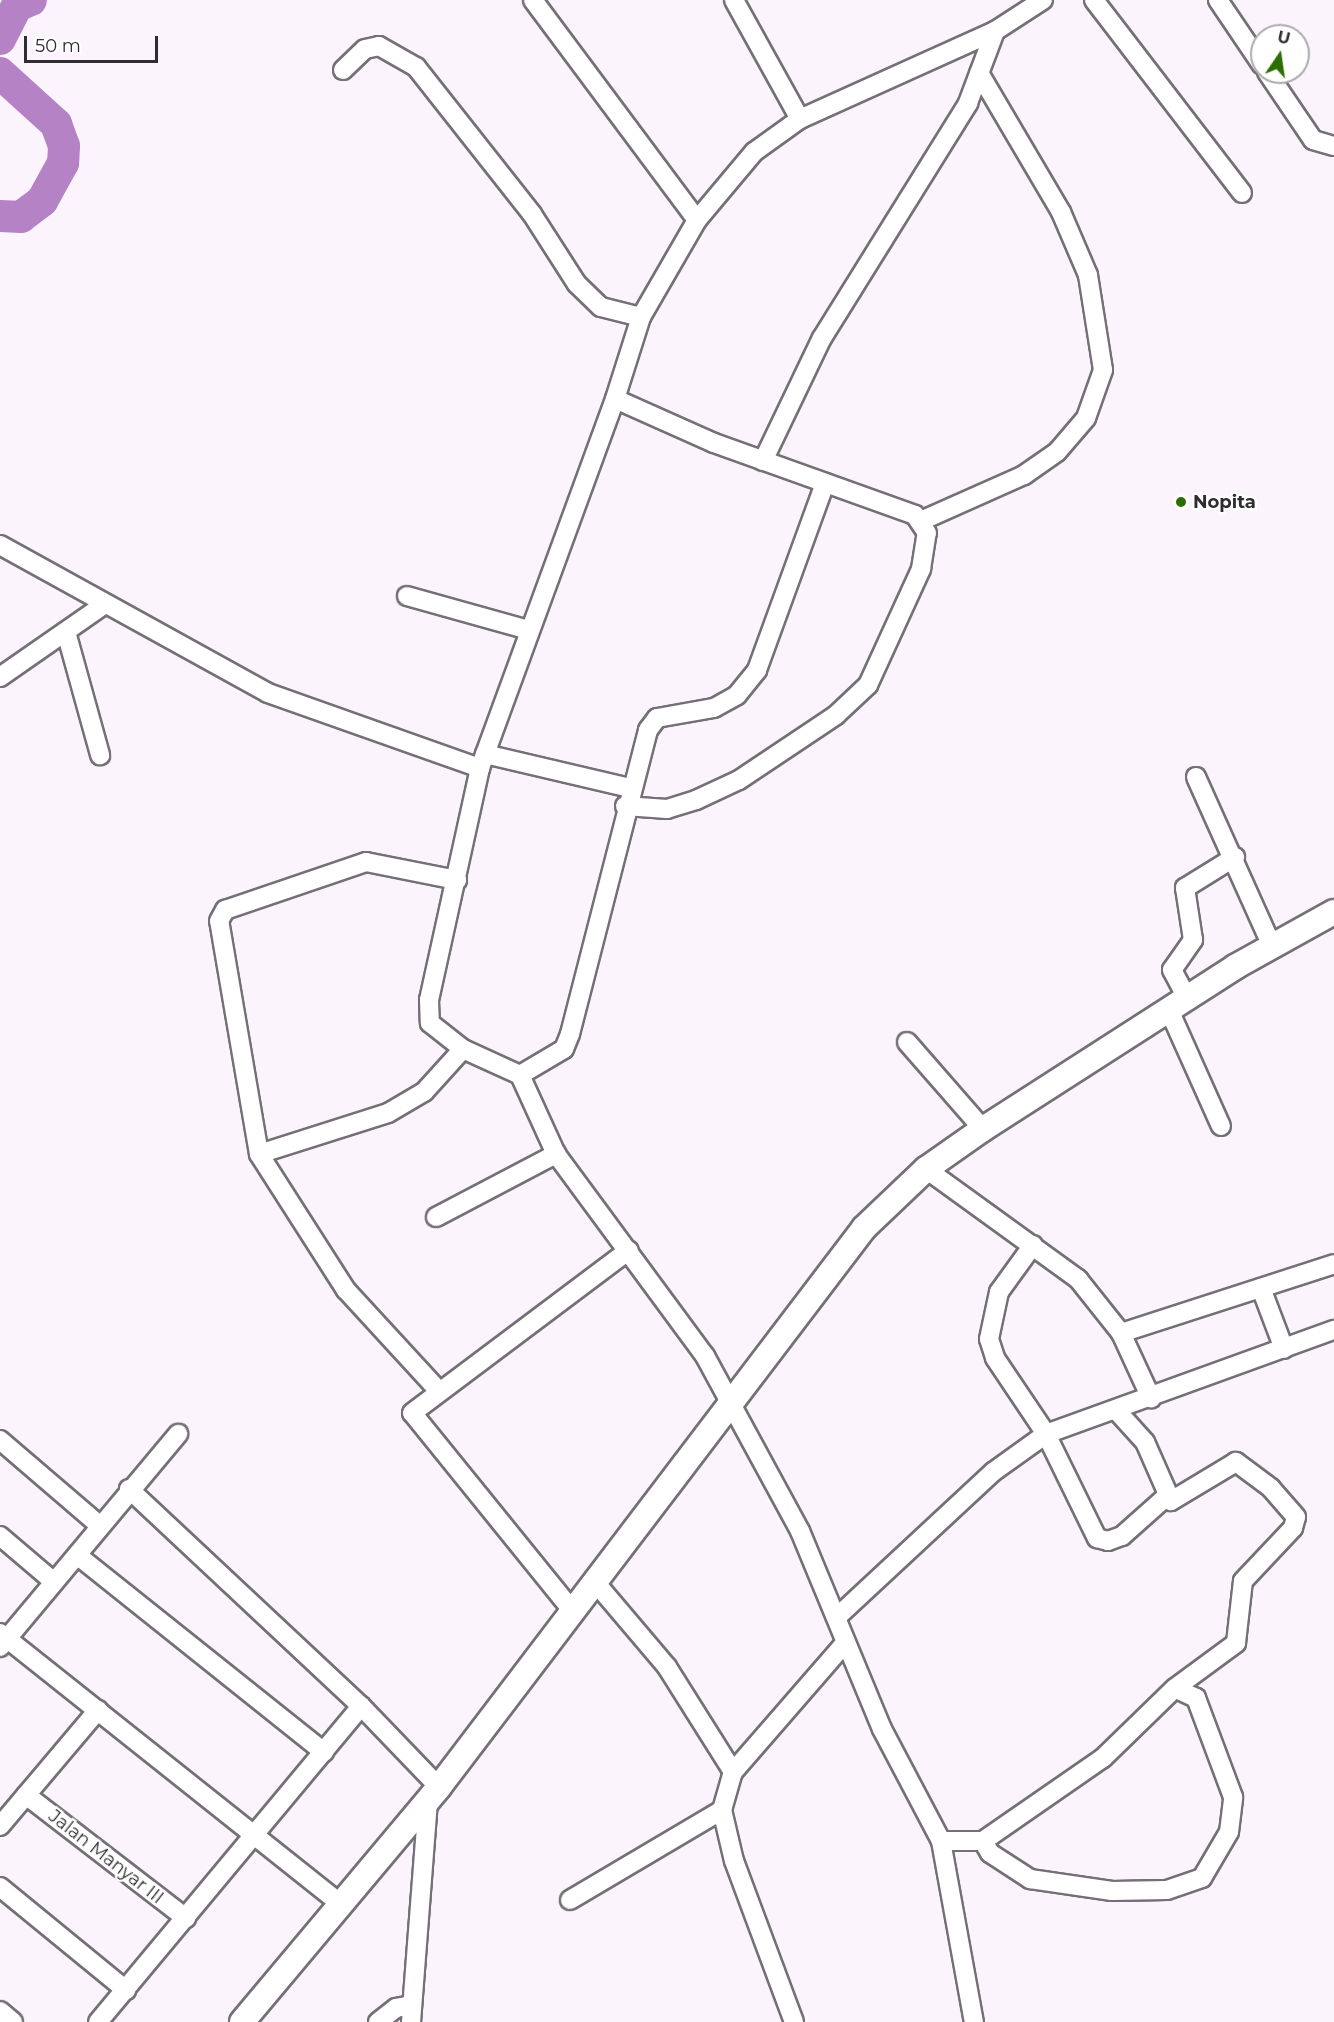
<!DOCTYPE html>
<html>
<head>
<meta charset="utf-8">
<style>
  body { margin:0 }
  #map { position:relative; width:1334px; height:2022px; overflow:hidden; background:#fbf4fd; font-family:Montserrat,sans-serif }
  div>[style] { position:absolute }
  .river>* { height:32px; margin:-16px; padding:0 16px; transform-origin:16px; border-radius:16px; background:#b482c5 }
  .roads { filter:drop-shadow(2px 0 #756f77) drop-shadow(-2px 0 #756f77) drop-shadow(0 2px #756f77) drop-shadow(0 -2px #756f77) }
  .street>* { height:18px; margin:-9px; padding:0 9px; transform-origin:9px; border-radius:9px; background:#fff }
  .secondary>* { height:24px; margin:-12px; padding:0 12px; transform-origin:12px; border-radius:12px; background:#fff }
  .dots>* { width:16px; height:16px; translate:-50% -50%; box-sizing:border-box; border:3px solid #fff; border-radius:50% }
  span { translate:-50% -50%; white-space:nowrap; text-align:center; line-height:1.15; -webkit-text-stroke:4.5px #fff; paint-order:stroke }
  .poi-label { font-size:18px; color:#2f2d30; font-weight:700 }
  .left { translate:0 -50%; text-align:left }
  .street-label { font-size:18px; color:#2f2d30 }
  .north { position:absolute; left:1250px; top:24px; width:60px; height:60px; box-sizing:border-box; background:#fff; border:2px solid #acabac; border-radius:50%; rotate:13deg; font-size:16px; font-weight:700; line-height:24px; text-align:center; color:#2f2d30 }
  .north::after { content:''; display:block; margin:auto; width:21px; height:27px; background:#2d6e03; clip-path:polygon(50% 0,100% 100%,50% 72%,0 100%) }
  .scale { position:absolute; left:24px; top:36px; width:134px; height:27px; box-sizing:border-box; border:3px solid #2f2d30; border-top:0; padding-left:8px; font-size:18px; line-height:21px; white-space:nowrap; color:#2f2d30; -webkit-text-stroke:4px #fff; paint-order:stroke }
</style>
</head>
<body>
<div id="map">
  <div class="river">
    <div style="left:0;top:39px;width:37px;rotate:-63deg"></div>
    <div style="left:17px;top:6px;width:15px;rotate:-23deg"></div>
    <div style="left:0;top:73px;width:76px;rotate:42.3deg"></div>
    <div style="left:56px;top:124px;width:23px;rotate:70deg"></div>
    <div style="left:64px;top:146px;width:17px;rotate:93deg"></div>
    <div style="left:63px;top:163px;width:43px;rotate:118.9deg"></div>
    <div style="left:42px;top:201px;width:26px;rotate:143deg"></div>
    <div style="left:21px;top:217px;width:21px;rotate:-177deg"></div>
  </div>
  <div class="roads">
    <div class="street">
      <div style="left:533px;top:0;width:274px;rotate:53.3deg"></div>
      <div style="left:734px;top:0;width:136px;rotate:61deg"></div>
      <div style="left:1094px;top:0;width:243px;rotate:52.5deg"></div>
      <div style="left:1218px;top:0;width:78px;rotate:55.9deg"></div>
      <div style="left:343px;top:70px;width:30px;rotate:-44deg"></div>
      <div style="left:365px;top:49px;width:14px;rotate:-12deg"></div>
      <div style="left:379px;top:46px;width:43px;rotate:29.6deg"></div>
      <div style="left:416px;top:67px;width:187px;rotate:51.7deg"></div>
      <div style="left:532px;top:214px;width:83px;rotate:57.3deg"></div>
      <div style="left:577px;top:284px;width:33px;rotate:44deg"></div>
      <div style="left:601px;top:307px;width:41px;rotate:14deg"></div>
      <div style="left:1267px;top:72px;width:82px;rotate:55.9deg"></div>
      <div style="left:1313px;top:140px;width:22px;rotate:16deg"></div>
      <div style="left:615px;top:399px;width:393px;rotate:110.1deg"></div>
      <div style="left:480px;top:768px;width:238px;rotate:102.4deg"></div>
      <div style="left:429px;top:1000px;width:23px;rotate:88deg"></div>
      <div style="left:430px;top:1023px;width:42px;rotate:38.2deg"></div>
      <div style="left:463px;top:1049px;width:63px;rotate:24.5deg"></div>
      <div style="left:520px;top:1075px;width:87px;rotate:65.5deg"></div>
      <div style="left:556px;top:1154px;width:251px;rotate:53.6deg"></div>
      <div style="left:705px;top:1356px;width:199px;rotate:61.5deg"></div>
      <div style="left:800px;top:1531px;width:214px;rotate:67.5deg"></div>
      <div style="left:882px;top:1729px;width:127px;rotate:62.2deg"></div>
      <div style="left:941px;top:1841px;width:184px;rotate:79.7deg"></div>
      <div style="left:763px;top:461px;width:136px;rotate:-64.4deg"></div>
      <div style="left:822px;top:338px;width:277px;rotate:-58.1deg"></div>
      <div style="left:968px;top:103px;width:77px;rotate:-69.4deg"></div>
      <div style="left:923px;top:520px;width:111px;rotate:-24deg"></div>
      <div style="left:1024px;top:475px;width:40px;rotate:-34.9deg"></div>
      <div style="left:1057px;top:452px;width:45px;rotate:-49.5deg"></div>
      <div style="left:1086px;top:418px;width:51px;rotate:-70.5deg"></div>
      <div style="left:1103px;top:370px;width:96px;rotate:-99deg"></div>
      <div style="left:1088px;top:275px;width:69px;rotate:-113.2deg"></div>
      <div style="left:1061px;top:212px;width:161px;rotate:-120.5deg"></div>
      <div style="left:0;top:545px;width:306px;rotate:28.9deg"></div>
      <div style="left:268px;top:693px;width:225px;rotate:19.5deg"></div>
      <div style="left:407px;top:596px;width:127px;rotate:15.6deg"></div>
      <div style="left:66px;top:632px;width:128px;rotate:74.5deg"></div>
      <div style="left:0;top:677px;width:128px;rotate:-34.8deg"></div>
      <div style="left:485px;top:754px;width:149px;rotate:13.2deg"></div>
      <div style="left:1196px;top:777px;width:185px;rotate:65.8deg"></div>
      <div style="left:625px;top:806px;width:42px;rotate:4.1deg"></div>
      <div style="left:667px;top:809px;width:30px;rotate:-17deg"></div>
      <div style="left:696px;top:800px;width:47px;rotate:-24.9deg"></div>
      <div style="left:739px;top:780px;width:117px;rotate:-33.8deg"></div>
      <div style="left:836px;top:715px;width:44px;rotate:-43.2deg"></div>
      <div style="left:868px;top:685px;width:128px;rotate:-65.4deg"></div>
      <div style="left:921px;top:569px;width:36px;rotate:-81deg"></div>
      <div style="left:927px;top:533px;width:22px;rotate:-124deg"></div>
      <div style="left:915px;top:515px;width:214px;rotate:-160.3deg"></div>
      <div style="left:714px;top:443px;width:108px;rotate:-156deg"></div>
      <div style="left:615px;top:399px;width:86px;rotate:-72.4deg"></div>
      <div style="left:641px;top:317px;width:112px;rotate:-60deg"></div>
      <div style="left:697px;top:220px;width:89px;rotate:-50deg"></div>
      <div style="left:754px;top:152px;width:57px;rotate:-35.7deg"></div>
      <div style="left:800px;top:119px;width:214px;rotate:-24.3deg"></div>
      <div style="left:995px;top:31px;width:57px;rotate:-32.9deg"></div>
      <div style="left:1187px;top:998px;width:32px;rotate:-118deg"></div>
      <div style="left:1172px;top:970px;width:37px;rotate:-55deg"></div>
      <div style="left:1193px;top:940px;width:53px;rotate:-98.7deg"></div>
      <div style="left:1185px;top:888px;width:59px;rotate:-31.8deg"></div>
      <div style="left:1169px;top:1010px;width:127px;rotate:65.9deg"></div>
      <div style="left:907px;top:1042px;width:116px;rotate:48.9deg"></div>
      <div style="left:520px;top:1075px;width:51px;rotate:-30.6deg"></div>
      <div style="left:564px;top:1049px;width:16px;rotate:-68deg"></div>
      <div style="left:570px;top:1034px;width:314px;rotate:-75.6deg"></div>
      <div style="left:648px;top:730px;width:15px;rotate:-53deg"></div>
      <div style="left:657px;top:718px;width:58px;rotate:-10deg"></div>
      <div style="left:714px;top:708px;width:26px;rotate:-29deg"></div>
      <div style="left:737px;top:695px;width:32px;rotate:-51deg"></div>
      <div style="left:757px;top:670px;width:199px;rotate:-70deg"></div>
      <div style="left:259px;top:1154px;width:135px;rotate:-17.6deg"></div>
      <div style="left:388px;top:1113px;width:42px;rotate:-30.3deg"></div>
      <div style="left:424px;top:1092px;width:58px;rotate:-47.8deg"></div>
      <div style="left:926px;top:1169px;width:188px;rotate:35.9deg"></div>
      <div style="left:1078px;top:1279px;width:69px;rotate:51.5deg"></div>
      <div style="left:1121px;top:1333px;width:72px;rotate:65.2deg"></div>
      <div style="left:436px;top:1217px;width:136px;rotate:-27.7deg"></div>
      <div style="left:1033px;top:1245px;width:58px;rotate:125.9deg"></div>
      <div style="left:999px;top:1292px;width:48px;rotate:102deg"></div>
      <div style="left:989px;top:1339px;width:20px;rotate:72deg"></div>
      <div style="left:995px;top:1358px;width:92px;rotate:56.1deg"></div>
      <div style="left:1046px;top:1434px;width:116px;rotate:63.9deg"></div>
      <div style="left:1097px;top:1538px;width:11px;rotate:15deg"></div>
      <div style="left:1108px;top:1541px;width:15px;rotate:-20deg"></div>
      <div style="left:1122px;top:1536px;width:59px;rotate:-41.6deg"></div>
      <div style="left:1261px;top:1288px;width:65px;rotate:69.3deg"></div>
      <div style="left:1121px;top:1333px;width:224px;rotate:-17.9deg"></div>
      <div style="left:438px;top:1390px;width:136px;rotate:-132.6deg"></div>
      <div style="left:346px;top:1290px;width:161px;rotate:-122.6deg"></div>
      <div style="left:259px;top:1154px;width:236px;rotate:-99.7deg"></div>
      <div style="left:219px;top:921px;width:13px;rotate:-61deg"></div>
      <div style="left:225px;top:910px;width:149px;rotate:-18.8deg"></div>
      <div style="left:366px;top:862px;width:93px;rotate:11.2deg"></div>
      <div style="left:0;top:1440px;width:130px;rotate:40.6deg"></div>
      <div style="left:129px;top:1489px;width:318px;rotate:43.1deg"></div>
      <div style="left:361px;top:1706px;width:112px;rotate:46.1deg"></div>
      <div style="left:0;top:1536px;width:71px;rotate:40.4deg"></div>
      <div style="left:77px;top:1555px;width:316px;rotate:38.6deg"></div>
      <div style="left:595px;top:1582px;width:111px;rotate:49.7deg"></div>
      <div style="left:667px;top:1667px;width:124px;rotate:57.8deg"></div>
      <div style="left:571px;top:1609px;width:252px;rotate:-129deg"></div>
      <div style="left:412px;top:1413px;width:271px;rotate:-36.9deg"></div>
      <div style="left:837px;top:1617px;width:213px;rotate:-42.9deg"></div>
      <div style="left:993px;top:1472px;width:65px;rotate:-35.6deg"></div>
      <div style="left:1046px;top:1434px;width:306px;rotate:-19.9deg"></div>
      <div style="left:0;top:1633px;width:436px;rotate:38.5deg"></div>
      <div style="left:0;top:1647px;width:278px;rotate:-50.1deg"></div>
      <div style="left:26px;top:1795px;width:202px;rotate:37.6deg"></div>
      <div style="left:0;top:1826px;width:152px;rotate:-49.8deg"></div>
      <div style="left:941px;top:1841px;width:42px"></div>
      <div style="left:983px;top:1841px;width:14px;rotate:60deg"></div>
      <div style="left:990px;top:1853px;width:48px;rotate:33deg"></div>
      <div style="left:1030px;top:1879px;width:83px;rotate:8.3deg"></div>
      <div style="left:1112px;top:1891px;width:55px;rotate:-1deg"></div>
      <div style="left:1167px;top:1890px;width:37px;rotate:-19deg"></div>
      <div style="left:1202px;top:1878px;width:53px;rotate:-59.6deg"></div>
      <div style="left:1229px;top:1832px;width:35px;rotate:-83deg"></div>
      <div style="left:1233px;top:1797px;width:106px;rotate:-110.5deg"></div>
      <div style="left:1196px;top:1698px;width:23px;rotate:-155deg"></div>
      <div style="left:983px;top:1841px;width:146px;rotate:-34.7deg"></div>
      <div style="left:1103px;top:1758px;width:100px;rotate:-44.2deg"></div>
      <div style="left:1175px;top:1688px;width:76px;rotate:-36.4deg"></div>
      <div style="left:1236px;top:1643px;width:62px;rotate:-83.6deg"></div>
      <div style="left:1243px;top:1581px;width:73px;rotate:-46.7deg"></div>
      <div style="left:1293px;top:1528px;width:11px;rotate:-75deg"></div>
      <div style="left:1296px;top:1517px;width:38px;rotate:-131deg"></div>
      <div style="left:1271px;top:1488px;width:44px;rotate:-143.4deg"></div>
      <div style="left:1236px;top:1462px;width:76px;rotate:149deg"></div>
      <div style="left:1171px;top:1501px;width:64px;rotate:-113.8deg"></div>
      <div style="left:1145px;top:1442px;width:43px;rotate:-132.2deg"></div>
      <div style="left:0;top:1887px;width:163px;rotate:39.3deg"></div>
      <div style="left:570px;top:1900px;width:177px;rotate:-30.6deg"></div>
      <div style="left:0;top:2011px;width:17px;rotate:40deg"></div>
      <div style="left:98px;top:2022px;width:411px;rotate:-50.2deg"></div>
      <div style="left:378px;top:2022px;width:23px;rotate:-38deg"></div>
      <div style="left:396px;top:2008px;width:16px;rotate:-11deg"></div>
      <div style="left:411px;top:2022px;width:222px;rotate:-85.6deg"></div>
      <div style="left:794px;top:2022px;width:172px;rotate:-110.4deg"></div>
      <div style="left:734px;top:1861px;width:52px;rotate:-103.2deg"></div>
      <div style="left:722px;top:1810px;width:40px;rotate:-74deg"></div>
      <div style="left:733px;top:1772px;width:171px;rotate:-49deg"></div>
    </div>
    <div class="secondary">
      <div style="left:242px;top:2022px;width:307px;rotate:-50deg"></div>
      <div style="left:439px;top:1787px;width:702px;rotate:-52.75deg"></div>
      <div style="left:864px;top:1228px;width:86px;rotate:-43.6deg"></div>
      <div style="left:926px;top:1169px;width:70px;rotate:-35.1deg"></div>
      <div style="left:983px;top:1129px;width:300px;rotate:-32.7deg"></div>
      <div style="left:1235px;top:967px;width:113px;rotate:-29.1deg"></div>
    </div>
  </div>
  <div class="dots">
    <div style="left:1181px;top:502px;background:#2d6e03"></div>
  </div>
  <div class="poi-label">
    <span class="left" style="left:1193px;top:502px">Nopita</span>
  </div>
  <div class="street-label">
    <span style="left:106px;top:1857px;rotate:38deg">Jalan Manyar III</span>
  </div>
  <div class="north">U</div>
  <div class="scale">50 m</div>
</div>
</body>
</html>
